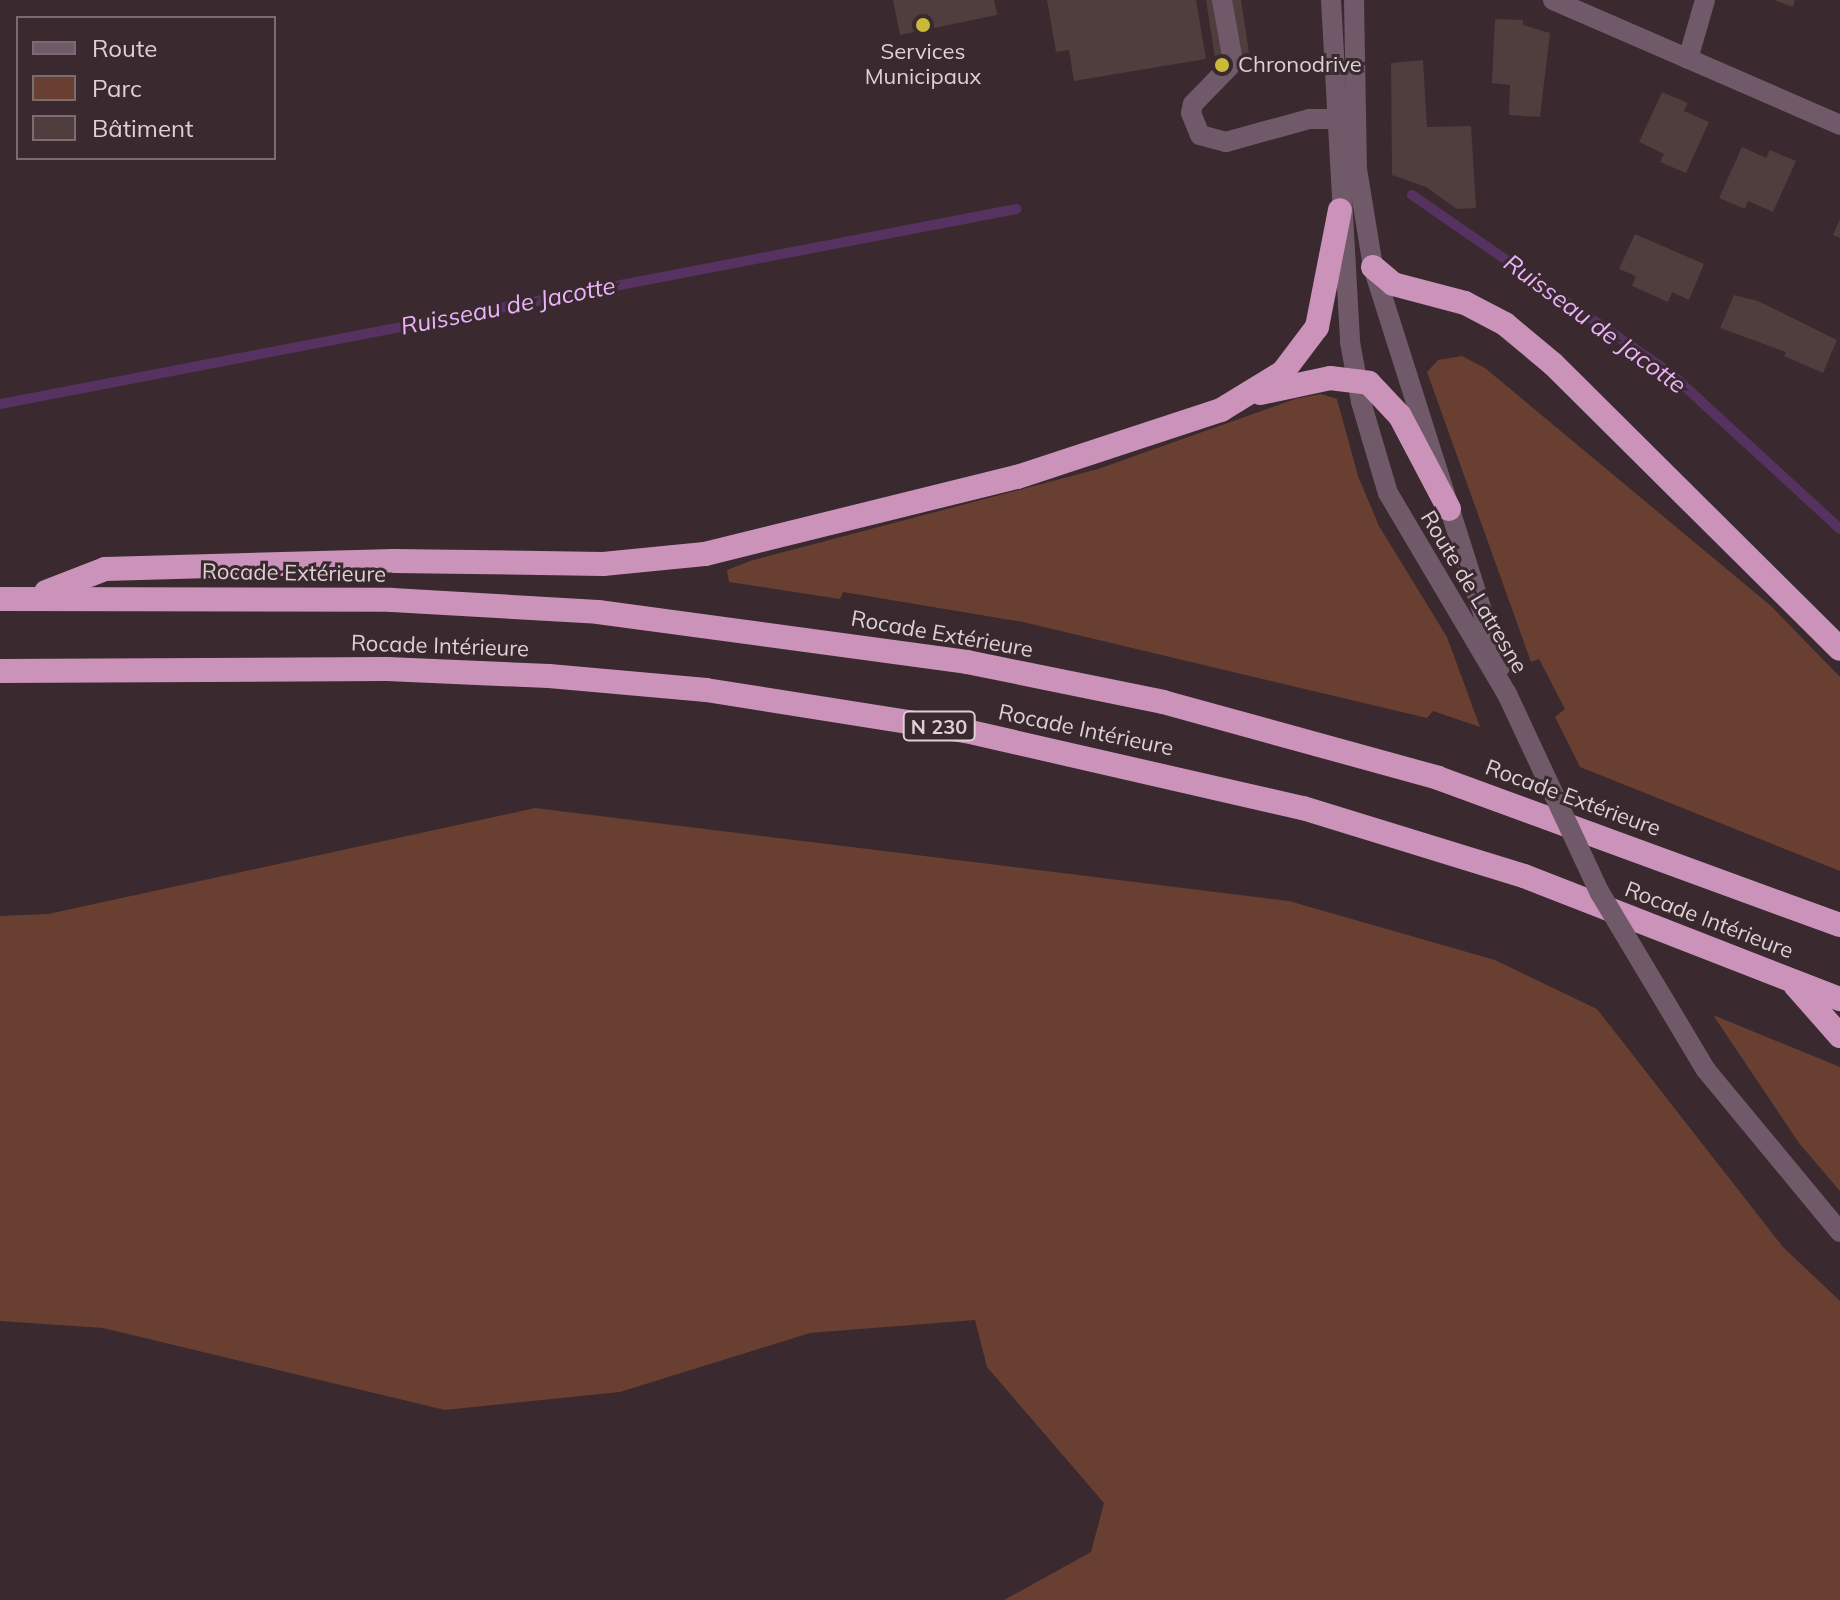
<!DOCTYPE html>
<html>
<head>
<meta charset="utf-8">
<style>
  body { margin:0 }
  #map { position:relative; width:1840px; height:1600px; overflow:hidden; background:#3a292e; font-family:Mulish,sans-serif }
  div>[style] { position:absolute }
  .green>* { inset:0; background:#683f30 }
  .stream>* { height:10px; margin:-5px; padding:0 5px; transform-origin:5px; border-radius:5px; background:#55325f }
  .building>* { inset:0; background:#503d3d }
  .minor>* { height:20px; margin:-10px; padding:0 10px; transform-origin:10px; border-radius:10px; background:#705969 }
  .highway>* { height:24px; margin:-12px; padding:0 12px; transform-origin:12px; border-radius:12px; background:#cb93b9 }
  .minor-bridge>* { height:20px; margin:-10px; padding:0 10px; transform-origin:10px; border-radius:10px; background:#705969 }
  .dots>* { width:22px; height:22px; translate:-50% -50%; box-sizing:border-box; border:4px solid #3a292e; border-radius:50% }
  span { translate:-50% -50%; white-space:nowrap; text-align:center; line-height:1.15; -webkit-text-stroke:6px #3a292e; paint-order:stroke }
  .shield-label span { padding:2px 6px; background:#3a292e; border:2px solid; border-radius:6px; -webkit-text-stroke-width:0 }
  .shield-label { font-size:20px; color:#dcd1d4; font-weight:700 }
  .poi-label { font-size:22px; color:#dcd1d4 }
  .left { translate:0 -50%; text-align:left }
  .street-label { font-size:22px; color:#dcd1d4 }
  .water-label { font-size:24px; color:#ebb3fb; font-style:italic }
  .legend { position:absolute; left:16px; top:16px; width:260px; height:144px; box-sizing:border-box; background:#3a292e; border:2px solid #7b6c70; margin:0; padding:10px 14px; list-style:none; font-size:24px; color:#dcd1d4 }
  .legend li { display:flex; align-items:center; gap:16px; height:40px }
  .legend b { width:40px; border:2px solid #7b6c70 }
</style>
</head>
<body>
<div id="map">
  <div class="green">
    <div style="clip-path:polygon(1462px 356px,1485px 368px,1771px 606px,1840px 677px,1840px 871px,1580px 767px,1555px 717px,1565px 709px,1539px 659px,1531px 662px,1427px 372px,1438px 360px)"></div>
    <div style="clip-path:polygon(1321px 394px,1337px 399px,1358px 476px,1379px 526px,1447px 637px,1480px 727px,1433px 711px,1427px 718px,1023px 622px,843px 592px,840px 599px,729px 582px,727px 570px,750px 561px,1098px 469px,1295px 399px)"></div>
    <div style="clip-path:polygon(535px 808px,1289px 901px,1495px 960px,1597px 1009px,1783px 1247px,1840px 1301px,1840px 1600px,1004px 1600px,1091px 1552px,1104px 1503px,987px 1367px,975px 1320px,810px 1333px,620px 1392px,445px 1410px,103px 1328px,0 1321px,0 916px,48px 914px)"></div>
    <div style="clip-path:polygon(1713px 1015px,1840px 1067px,1840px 1191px,1799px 1143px)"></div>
  </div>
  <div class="stream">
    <div style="left:1412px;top:195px;width:313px;rotate:34.6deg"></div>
    <div style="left:1670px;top:373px;width:231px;rotate:42.5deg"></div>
    <div style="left:0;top:404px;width:1035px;rotate:-10.86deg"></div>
  </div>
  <div class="building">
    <div style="clip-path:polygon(893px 0,994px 0,997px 15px,900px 35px)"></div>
    <div style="clip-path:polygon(1047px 0,1196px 0,1206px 59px,1074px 81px,1069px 50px,1056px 52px)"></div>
    <div style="clip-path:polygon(1206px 0,1241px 0,1249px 53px,1215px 58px)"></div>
    <div style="clip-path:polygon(1774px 0,1795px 0,1793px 7px)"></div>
    <div style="clip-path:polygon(1495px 19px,1523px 20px,1523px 25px,1550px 33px,1540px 117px,1509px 115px,1510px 85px,1492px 83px)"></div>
    <div style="clip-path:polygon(1423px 60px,1427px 127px,1471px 126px,1476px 208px,1457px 209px,1426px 187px,1392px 175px,1391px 63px)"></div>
    <div style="clip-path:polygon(1662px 92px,1688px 103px,1684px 111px,1709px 122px,1686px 173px,1660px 162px,1664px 154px,1639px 142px)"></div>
    <div style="clip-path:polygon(1742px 147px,1766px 158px,1770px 150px,1796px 161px,1773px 212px,1748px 201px,1745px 209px,1719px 198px)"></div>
    <div style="clip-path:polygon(1840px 219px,1840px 238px,1833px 235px)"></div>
    <div style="clip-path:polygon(1635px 234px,1704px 264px,1689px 300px,1672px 292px,1668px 302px,1632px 286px,1636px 276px,1619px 269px)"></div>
    <div style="clip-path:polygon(1734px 295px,1758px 301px,1837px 340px,1823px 373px,1784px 356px,1786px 352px,1720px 328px)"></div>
  </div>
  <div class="minor">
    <div style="left:1222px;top:0;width:57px;rotate:79.9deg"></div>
    <div style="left:1232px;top:56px;width:11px;rotate:105deg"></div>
    <div style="left:1229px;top:67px;width:52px;rotate:134.2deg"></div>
    <div style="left:1193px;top:104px;width:9px;rotate:103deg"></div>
    <div style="left:1191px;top:113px;width:24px;rotate:68deg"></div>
    <div style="left:1200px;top:135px;width:27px;rotate:15deg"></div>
    <div style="left:1226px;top:142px;width:86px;rotate:-15.5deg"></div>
    <div style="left:1309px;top:119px;width:27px"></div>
    <div style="left:1331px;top:0;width:343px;rotate:86.8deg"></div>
    <div style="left:1350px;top:342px;width:61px;rotate:79.6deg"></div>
    <div style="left:1361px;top:402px;width:95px;rotate:73.5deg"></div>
    <div style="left:1388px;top:493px;width:234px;rotate:59.4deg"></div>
    <div style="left:1354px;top:0;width:169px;rotate:89deg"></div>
    <div style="left:1357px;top:169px;width:99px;rotate:80.7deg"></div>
    <div style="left:1373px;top:267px;width:420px;rotate:72.4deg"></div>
    <div style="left:1553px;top:0;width:313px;rotate:23.5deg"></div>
    <div style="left:1688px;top:59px;width:61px;rotate:-73.9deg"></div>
    <div style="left:1706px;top:1070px;width:210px;rotate:50.4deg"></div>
  </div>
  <div class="highway">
    <div style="left:1373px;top:267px;width:26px;rotate:40deg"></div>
    <div style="left:1393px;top:284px;width:74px;rotate:14.8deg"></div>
    <div style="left:1465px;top:303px;width:45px;rotate:27.7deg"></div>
    <div style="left:1505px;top:324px;width:62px;rotate:39.8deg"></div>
    <div style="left:1553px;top:364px;width:404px;rotate:44.8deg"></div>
    <div style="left:1260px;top:393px;width:72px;rotate:-12.1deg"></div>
    <div style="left:1330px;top:378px;width:39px;rotate:7deg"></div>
    <div style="left:1369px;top:383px;width:45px;rotate:46.8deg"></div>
    <div style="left:1400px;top:416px;width:105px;rotate:62.2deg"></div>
    <div style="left:46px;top:592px;width:63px;rotate:-21.3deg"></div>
    <div style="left:105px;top:569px;width:289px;rotate:-1.6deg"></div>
    <div style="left:394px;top:561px;width:209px;rotate:0.8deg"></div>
    <div style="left:603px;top:564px;width:102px;rotate:-5.6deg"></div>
    <div style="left:705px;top:554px;width:321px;rotate:-13.9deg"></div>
    <div style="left:1017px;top:477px;width:215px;rotate:-18.2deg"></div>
    <div style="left:1221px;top:410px;width:73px;rotate:-31.5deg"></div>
    <div style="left:1283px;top:372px;width:56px;rotate:-52.9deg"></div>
    <div style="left:1317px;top:327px;width:119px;rotate:-78.9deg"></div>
    <div style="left:0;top:599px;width:392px;rotate:0.1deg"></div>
    <div style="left:392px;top:600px;width:206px;rotate:3.3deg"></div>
    <div style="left:598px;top:612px;width:372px;rotate:7.7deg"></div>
    <div style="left:967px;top:662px;width:200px;rotate:11.5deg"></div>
    <div style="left:1163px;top:702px;width:285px;rotate:15.4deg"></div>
    <div style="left:1438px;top:778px;width:428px;rotate:20.1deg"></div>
    <div style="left:0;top:671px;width:387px;rotate:-0.3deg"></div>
    <div style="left:387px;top:669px;width:162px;rotate:2.5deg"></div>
    <div style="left:549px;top:676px;width:158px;rotate:5.1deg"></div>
    <div style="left:706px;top:690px;width:263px;rotate:9deg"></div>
    <div style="left:966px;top:731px;width:346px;rotate:12.9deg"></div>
    <div style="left:1303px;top:808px;width:231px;rotate:17.1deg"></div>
    <div style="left:1524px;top:876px;width:339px;rotate:21.3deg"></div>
    <div style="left:1795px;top:985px;width:68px;rotate:48.6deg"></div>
  </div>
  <div class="minor-bridge">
    <div style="left:1507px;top:694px;width:220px;rotate:65deg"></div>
    <div style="left:1600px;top:893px;width:206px;rotate:59.1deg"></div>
  </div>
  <div class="dots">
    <div style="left:923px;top:25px;background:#cbba39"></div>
    <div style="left:1222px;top:65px;background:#cbba39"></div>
  </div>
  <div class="shield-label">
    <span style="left:939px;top:726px">N 230</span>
  </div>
  <div class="poi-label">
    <span style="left:923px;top:64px">Services<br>Municipaux</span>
    <span class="left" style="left:1238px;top:65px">Chronodrive</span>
  </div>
  <div class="street-label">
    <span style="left:294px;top:573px;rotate:1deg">Rocade Extérieure</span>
    <span style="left:1474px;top:592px;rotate:59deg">Route de Latresne</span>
    <span style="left:942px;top:634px;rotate:10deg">Rocade Extérieure</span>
    <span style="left:440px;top:646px;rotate:2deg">Rocade Intérieure</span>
    <span style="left:1086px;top:730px;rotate:12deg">Rocade Intérieure</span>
    <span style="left:1573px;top:798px;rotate:20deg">Rocade Extérieure</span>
    <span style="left:1709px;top:920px;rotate:21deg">Rocade Intérieure</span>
  </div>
  <div class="water-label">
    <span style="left:508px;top:306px;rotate:-11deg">Ruisseau de Jacotte</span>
    <span style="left:1595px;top:324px;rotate:36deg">Ruisseau de Jacotte</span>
  </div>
  <ul class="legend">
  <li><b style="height:10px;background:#705969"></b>Route</li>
  <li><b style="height:22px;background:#683f30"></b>Parc</li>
  <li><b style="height:22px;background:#503d3d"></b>Bâtiment</li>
  </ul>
</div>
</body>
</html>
